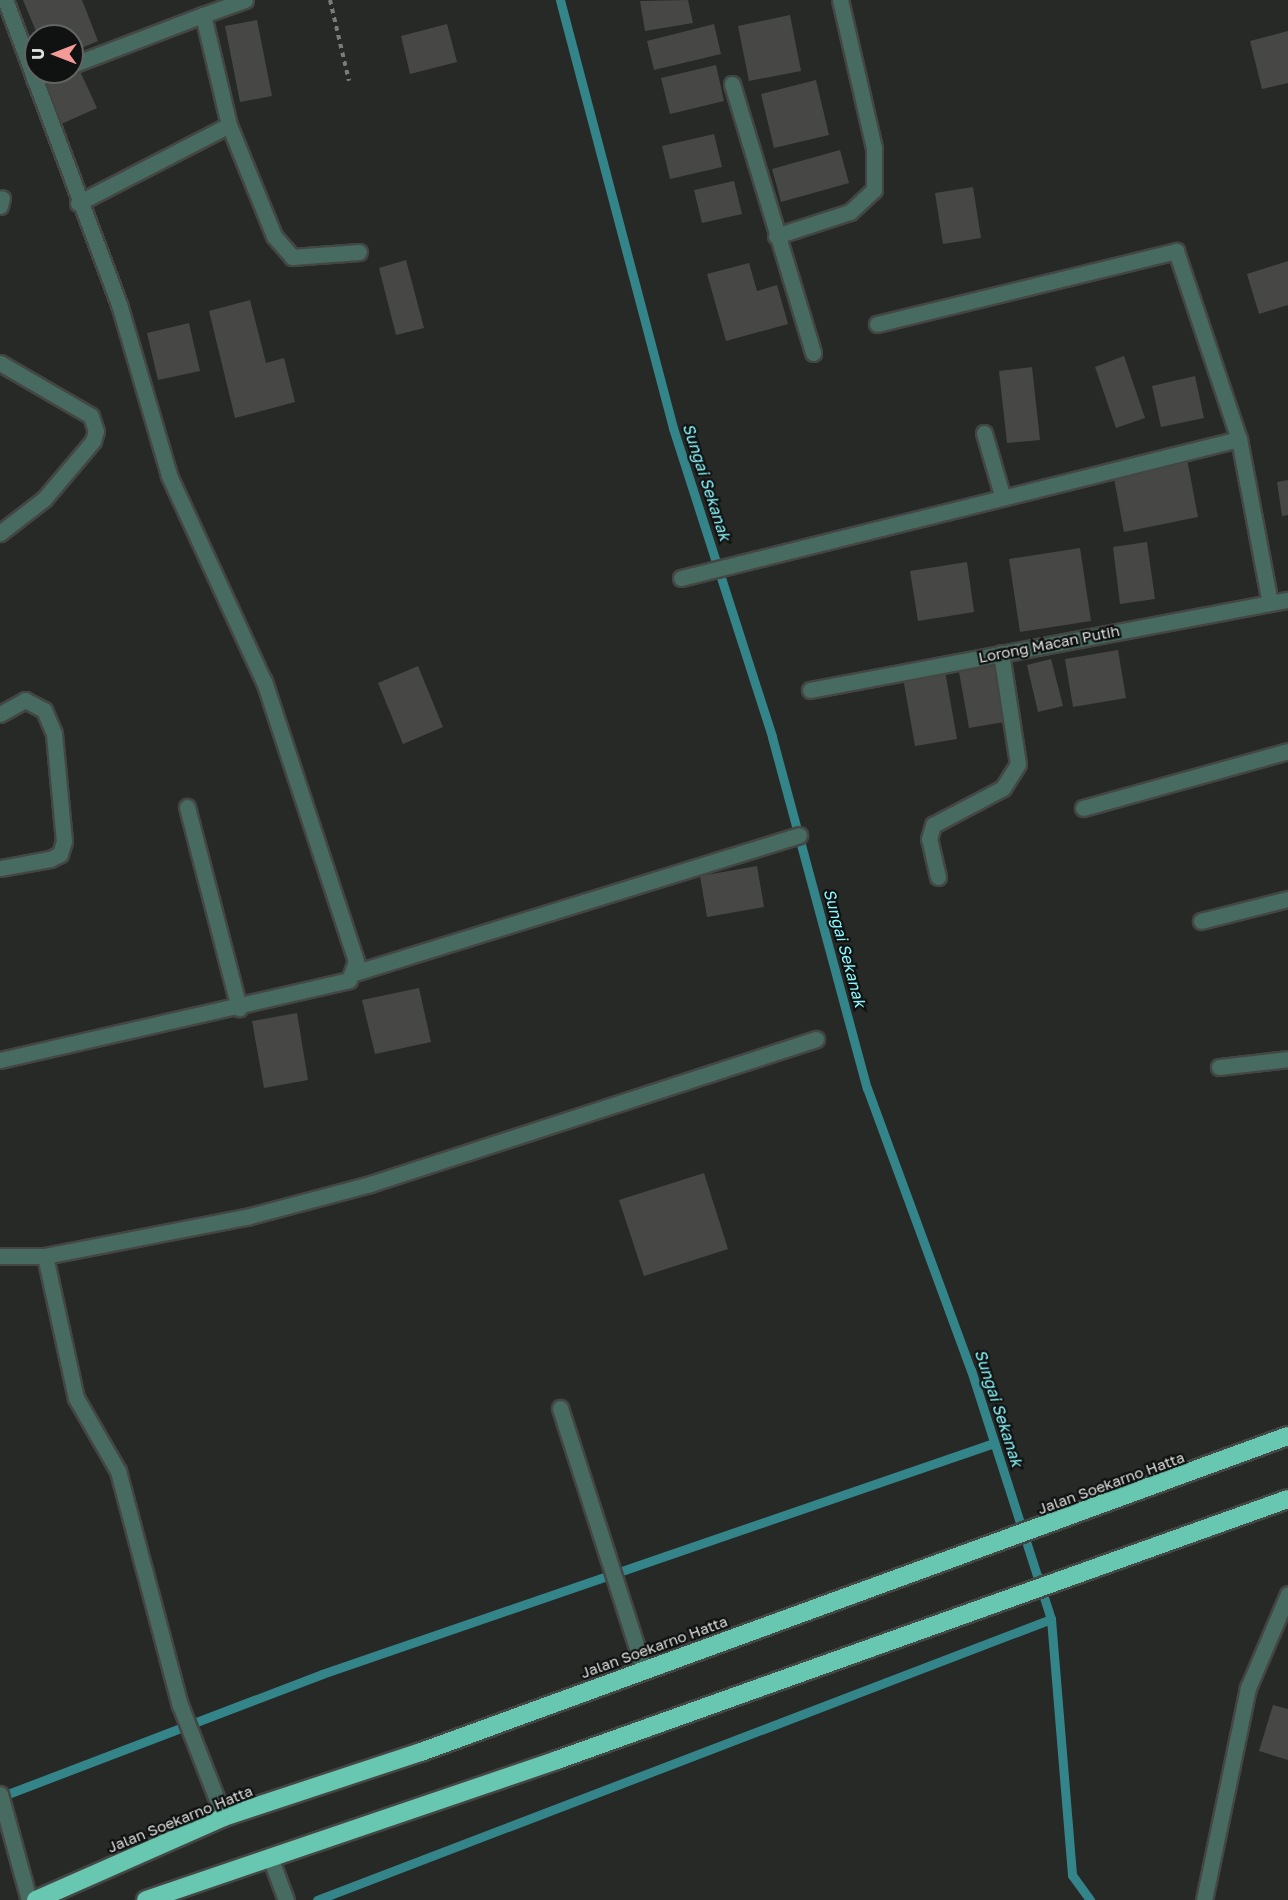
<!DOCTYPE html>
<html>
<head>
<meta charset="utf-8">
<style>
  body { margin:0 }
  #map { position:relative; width:1288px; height:1900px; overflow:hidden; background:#272927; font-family:"Golos Text",sans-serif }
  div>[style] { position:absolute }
  .stream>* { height:9px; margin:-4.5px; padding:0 4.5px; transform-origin:4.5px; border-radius:4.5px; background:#34858a }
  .building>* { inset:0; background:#474845 }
  .path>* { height:4px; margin-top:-2px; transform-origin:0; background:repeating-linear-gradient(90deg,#7a7c7a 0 4.5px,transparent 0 9px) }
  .roads { filter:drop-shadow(2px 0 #444644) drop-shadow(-2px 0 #444644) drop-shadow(0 2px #444644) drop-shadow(0 -2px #444644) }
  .minor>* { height:15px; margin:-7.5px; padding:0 7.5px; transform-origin:7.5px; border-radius:7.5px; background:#476b61 }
  .highway>* { height:18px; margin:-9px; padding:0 9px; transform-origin:9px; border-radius:9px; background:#68c7b0 }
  span { translate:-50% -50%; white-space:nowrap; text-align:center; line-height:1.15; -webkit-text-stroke:4.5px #101211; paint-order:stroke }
  .street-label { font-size:15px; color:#dddfdd }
  .water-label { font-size:16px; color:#89f7fe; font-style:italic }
  .north { position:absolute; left:24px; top:24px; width:60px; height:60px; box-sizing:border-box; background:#101211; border:2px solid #626463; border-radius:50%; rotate:270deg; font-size:16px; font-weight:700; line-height:24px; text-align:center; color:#dddfdd }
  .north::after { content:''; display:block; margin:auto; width:21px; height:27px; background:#f59b97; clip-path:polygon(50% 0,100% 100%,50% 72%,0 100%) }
</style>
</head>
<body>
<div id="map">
  <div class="stream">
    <div style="left:560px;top:0;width:443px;rotate:75.2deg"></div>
    <div style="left:673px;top:428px;width:324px;rotate:72.2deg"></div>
    <div style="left:772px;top:737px;width:364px;rotate:74.9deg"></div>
    <div style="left:867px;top:1088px;width:301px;rotate:69.8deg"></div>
    <div style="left:971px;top:1370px;width:262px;rotate:72.2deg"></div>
    <div style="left:1051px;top:1619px;width:257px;rotate:85.3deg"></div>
    <div style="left:1072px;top:1875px;width:31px;rotate:54deg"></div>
    <div style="left:0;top:1797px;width:345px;rotate:-20.9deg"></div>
    <div style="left:322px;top:1674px;width:711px;rotate:-18.97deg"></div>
    <div style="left:317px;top:1900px;width:786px;rotate:-20.95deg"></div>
  </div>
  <div class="building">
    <div style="clip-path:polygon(23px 0,82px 0,98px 41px,72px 52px,72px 36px,38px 36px)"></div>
    <div style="clip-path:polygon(688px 0,693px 23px,645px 31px,640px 1px)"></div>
    <div style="clip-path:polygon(790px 15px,801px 71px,749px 81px,738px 26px)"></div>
    <div style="clip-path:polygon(257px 20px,272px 96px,240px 102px,225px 26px)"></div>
    <div style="clip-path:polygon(447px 24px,457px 62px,410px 74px,401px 36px)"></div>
    <div style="clip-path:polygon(714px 24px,721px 54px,654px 70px,647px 41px)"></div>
    <div style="clip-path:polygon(1288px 31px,1288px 83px,1262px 89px,1250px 41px)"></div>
    <div style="clip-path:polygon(716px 65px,724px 101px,670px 114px,661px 78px)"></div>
    <div style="clip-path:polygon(79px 69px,97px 108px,59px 125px,42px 87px)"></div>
    <div style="clip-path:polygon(816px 80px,829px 135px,774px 148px,761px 94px)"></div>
    <div style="clip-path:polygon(714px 134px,722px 167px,670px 179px,662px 146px)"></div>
    <div style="clip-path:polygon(840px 150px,849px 183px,781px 202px,772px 169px)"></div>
    <div style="clip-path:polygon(734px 181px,742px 214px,702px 223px,694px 190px)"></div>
    <div style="clip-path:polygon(973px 187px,981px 238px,943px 244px,935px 193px)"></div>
    <div style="clip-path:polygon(406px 260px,424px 328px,396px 335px,379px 268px)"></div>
    <div style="clip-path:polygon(1288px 261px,1288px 305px,1259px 314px,1247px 274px)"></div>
    <div style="clip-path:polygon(749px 263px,757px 291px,777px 285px,788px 324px,726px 341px,707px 274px)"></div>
    <div style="clip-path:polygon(250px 300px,266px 363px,284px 358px,295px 402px,235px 418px,209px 311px)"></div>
    <div style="clip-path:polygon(189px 323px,200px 371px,158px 380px,147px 333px)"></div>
    <div style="clip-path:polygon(1124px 356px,1145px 418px,1116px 428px,1095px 367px)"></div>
    <div style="clip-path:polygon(1032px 367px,1040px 440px,1007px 443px,999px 371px)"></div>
    <div style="clip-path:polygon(1195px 376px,1204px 418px,1161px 427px,1152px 386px)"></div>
    <div style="clip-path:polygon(1187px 459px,1198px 517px,1124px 532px,1113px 473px)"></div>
    <div style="clip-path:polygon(1288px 480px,1288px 515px,1282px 516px,1277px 482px)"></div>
    <div style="clip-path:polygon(1147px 542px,1155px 599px,1120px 604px,1113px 547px)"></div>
    <div style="clip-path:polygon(1080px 548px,1091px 621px,1020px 632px,1009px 559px)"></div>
    <div style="clip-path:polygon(967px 562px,974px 612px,918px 621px,910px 571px)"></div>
    <div style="clip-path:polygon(1118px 650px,1126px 698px,1073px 707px,1065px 659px)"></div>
    <div style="clip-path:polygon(1051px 659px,1063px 706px,1038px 712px,1027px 665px)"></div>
    <div style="clip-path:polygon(418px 666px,443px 727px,403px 744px,378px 683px)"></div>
    <div style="clip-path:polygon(994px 666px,1004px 722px,969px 728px,959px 672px)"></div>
    <div style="clip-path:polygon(945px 671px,957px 739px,915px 746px,903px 678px)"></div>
    <div style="clip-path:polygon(757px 866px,764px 907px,707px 917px,700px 876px)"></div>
    <div style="clip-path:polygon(419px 988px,431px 1042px,375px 1054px,362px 1000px)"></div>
    <div style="clip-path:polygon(297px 1013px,308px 1080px,264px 1088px,252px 1021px)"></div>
    <div style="clip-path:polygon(704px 1173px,728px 1249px,644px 1276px,619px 1200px)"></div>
    <div style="clip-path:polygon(1273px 1705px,1288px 1709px,1288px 1760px,1259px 1751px)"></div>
  </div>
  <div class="path">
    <div style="left:330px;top:0;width:83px;rotate:76.8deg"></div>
  </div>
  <div class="roads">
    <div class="minor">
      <div style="left:245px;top:0;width:45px;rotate:160.3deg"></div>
      <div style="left:203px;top:15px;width:113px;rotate:76.7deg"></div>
      <div style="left:229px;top:125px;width:120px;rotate:67.9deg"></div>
      <div style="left:274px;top:236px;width:28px;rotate:49deg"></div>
      <div style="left:292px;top:257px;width:67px;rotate:-4.3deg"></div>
      <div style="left:72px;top:65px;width:140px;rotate:-20.9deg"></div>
      <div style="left:34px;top:79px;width:19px;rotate:-21deg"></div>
      <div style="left:732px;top:84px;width:281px;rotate:73.2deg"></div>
      <div style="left:78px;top:203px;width:170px;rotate:-27.3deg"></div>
      <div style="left:0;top:206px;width:8px;rotate:-76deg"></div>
      <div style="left:776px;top:236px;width:78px;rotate:-18deg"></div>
      <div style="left:850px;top:212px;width:33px;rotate:-43deg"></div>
      <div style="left:874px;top:190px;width:42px;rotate:-90deg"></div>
      <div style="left:874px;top:148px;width:152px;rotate:-102.9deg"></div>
      <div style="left:877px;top:324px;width:308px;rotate:-13.7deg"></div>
      <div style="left:1176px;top:251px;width:198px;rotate:71.5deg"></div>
      <div style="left:1239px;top:439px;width:167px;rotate:79.3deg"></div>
      <div style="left:0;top:363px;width:105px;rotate:30.2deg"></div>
      <div style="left:91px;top:416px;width:16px;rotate:72deg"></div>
      <div style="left:96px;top:431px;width:10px;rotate:107deg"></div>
      <div style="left:93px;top:441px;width:76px;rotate:130.2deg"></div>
      <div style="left:44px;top:499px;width:56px;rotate:142.3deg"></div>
      <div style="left:984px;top:433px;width:65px;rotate:73.8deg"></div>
      <div style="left:681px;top:578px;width:575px;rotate:-13.99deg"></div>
      <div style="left:810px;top:690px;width:486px;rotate:-10.7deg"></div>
      <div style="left:0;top:714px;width:29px;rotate:-29deg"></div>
      <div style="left:25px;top:700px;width:21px;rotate:28deg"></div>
      <div style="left:44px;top:710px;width:26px;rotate:67deg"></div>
      <div style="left:54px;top:734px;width:107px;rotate:84.7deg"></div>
      <div style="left:64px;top:841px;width:14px;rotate:107deg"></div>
      <div style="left:60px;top:854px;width:11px;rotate:153deg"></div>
      <div style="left:50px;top:859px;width:51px;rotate:169.8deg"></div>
      <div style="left:187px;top:807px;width:208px;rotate:75.5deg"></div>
      <div style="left:1083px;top:808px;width:213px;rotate:-15.5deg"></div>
      <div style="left:938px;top:877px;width:39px;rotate:-103deg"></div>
      <div style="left:929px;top:839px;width:15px;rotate:-74deg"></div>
      <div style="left:933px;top:825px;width:79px;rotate:-27.9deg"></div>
      <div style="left:1003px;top:788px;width:28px;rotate:-58deg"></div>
      <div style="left:1018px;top:764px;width:112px;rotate:-98.7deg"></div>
      <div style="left:1201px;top:921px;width:90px;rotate:-14.2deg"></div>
      <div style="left:354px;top:973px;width:466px;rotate:-17.2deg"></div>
      <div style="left:0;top:1060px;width:358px;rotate:-12.9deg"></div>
      <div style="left:349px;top:980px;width:20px;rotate:-70deg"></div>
      <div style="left:356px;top:961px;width:294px;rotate:-108.2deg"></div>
      <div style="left:264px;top:682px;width:228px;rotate:-114.7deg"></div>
      <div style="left:169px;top:475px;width:175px;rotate:-106.3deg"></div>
      <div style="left:120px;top:307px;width:328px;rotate:-110.5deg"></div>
      <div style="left:1219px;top:1067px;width:69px;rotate:-6.6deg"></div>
      <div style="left:0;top:1256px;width:45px"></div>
      <div style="left:45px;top:1256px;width:145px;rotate:77.7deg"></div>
      <div style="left:76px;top:1398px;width:84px;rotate:60.1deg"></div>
      <div style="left:118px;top:1471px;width:242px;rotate:75.2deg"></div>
      <div style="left:180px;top:1705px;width:120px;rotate:68.6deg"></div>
      <div style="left:45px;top:1256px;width:205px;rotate:-11deg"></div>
      <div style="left:246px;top:1217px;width:128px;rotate:-14.9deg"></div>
      <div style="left:370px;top:1184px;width:469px;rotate:-18deg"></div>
      <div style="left:560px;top:1408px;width:274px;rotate:72.2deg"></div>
      <div style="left:0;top:1794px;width:110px;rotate:74.7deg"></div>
      <div style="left:270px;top:1857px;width:46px;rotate:69.6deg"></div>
      <div style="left:1204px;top:1900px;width:217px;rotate:-78.3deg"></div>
      <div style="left:1248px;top:1688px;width:102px;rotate:-66.9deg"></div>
    </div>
    <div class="highway">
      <div style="left:36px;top:1900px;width:206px;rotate:-23.8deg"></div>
      <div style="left:224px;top:1817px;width:207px;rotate:-18.3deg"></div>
      <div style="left:421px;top:1752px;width:923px;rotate:-20.03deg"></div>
      <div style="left:146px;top:1900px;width:434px;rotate:-18.8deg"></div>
      <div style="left:557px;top:1760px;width:776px;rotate:-19.65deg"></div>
    </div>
  </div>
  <div class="street-label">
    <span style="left:1049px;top:644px;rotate:-11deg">Lorong Macan Putih</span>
    <span style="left:1111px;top:1483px;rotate:-20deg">Jalan Soekarno Hatta</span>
    <span style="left:654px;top:1647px;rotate:-20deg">Jalan Soekarno Hatta</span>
    <span style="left:180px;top:1819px;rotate:-22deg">Jalan Soekarno Hatta</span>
  </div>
  <div class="water-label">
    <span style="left:707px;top:482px;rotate:72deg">Sungai Sekanak</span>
    <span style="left:845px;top:948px;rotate:75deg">Sungai Sekanak</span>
    <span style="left:999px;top:1408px;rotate:72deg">Sungai Sekanak</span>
  </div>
  <div class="north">U</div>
</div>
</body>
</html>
